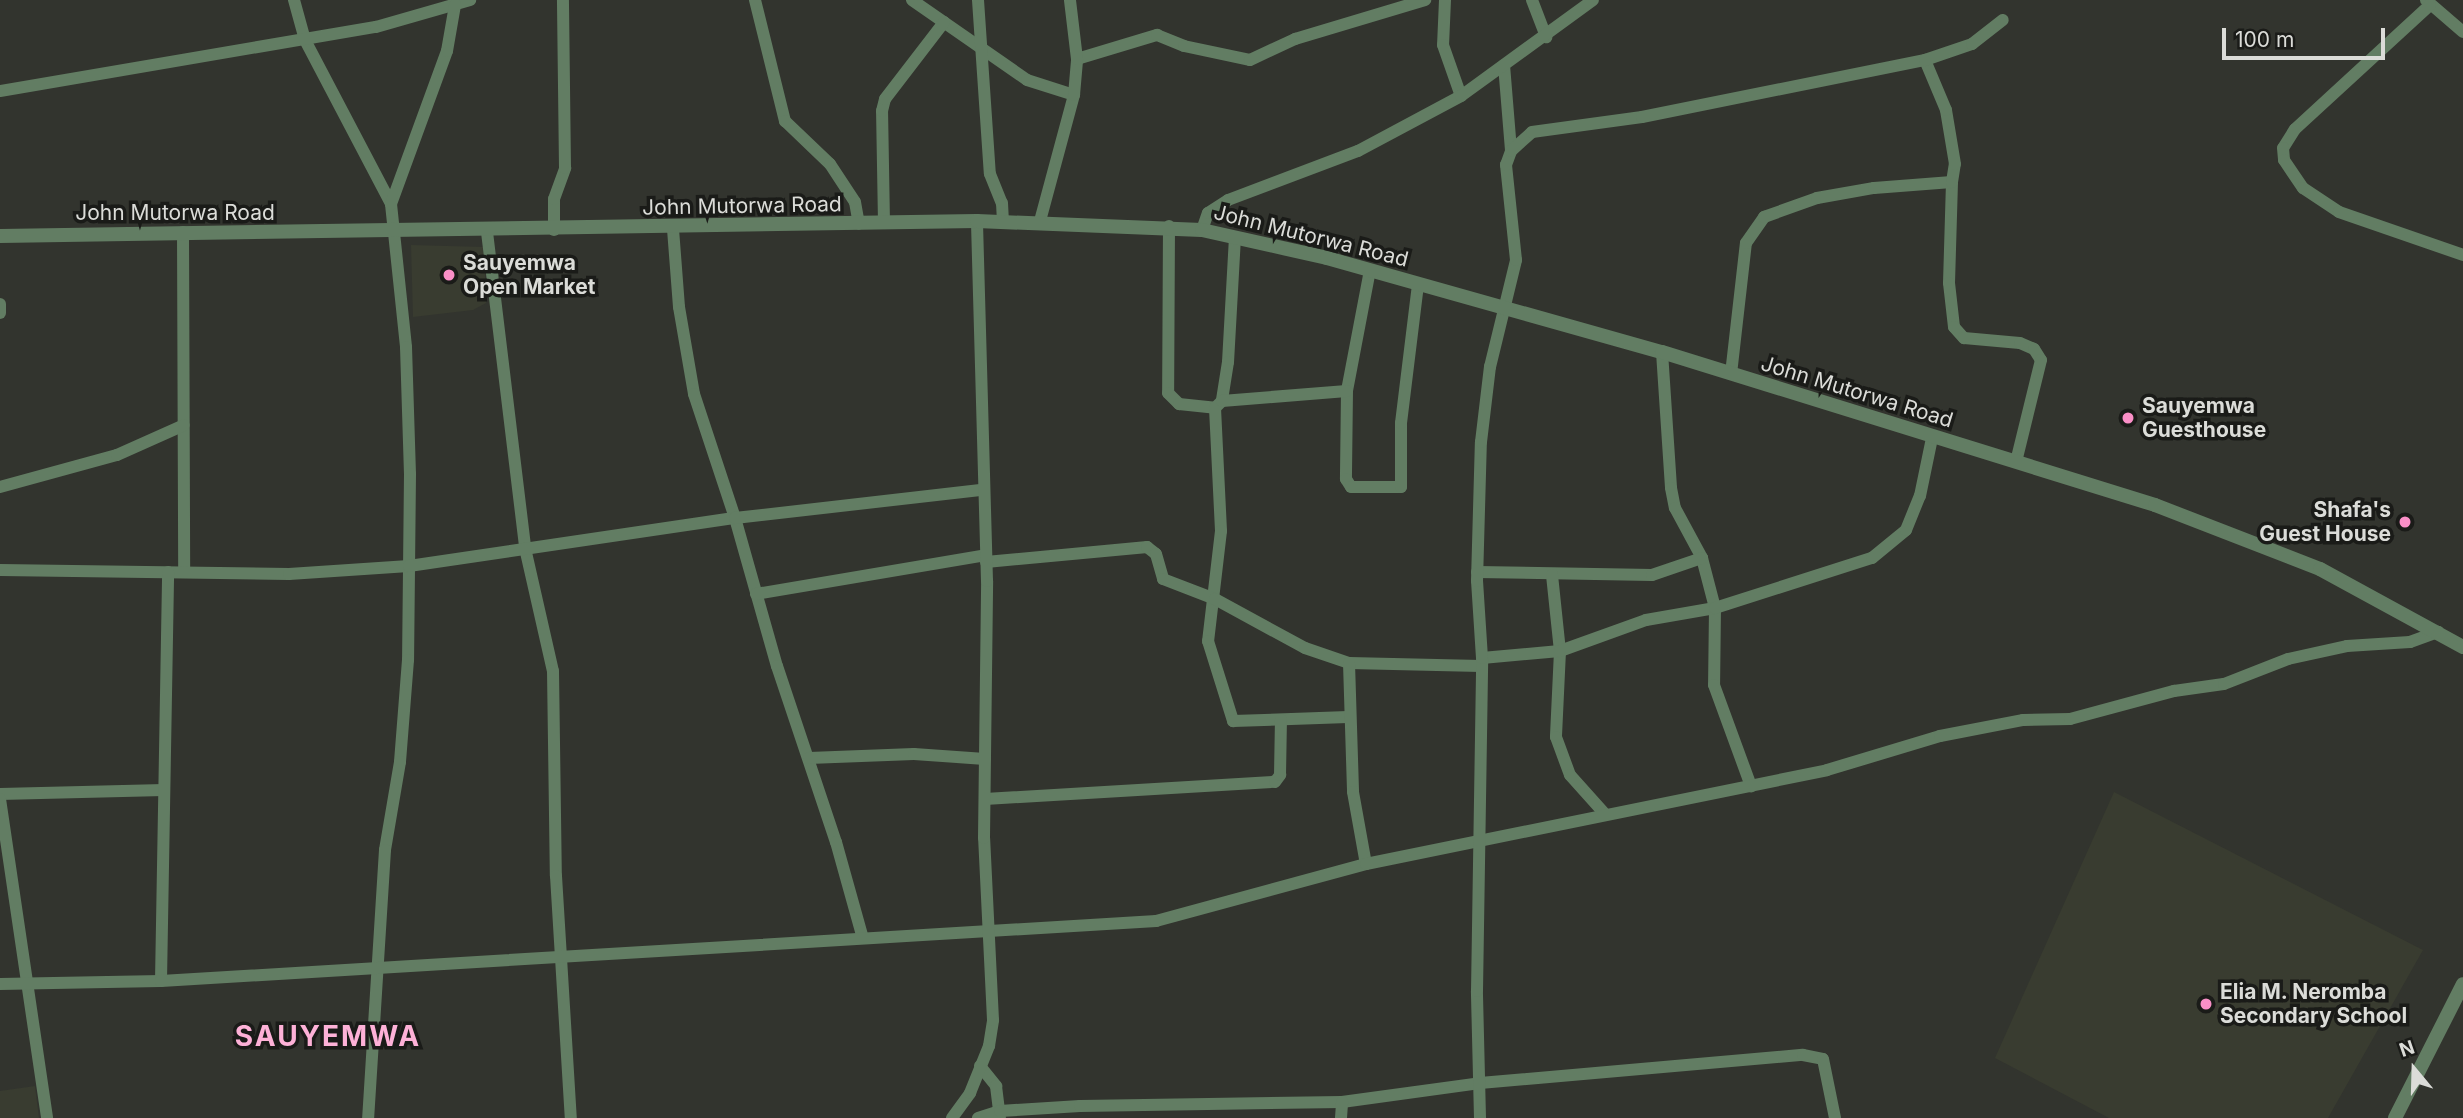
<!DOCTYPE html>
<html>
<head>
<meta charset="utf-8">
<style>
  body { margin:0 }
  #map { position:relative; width:2463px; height:1118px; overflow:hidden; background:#32342e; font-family:Inter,sans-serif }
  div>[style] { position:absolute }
  .built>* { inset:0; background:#393c30 }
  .minor>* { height:12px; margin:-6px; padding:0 6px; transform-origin:6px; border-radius:6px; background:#627d63 }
  .tertiary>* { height:14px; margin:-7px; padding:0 7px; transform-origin:7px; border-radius:7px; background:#627d63 }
  .dots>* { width:19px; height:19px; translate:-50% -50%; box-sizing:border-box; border:4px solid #1a1b18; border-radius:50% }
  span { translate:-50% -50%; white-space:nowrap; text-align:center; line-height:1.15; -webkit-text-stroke:7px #1a1b18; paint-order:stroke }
  .street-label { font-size:21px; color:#dbdcd8 }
  .poi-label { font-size:21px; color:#dbdcd8; font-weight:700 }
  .left { translate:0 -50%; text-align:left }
  .right { translate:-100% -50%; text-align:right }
  .district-label { font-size:28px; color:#fdb1d7; font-weight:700; letter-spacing:2px }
  .north { position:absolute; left:2379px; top:1034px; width:70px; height:70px; -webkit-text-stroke:5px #1a1b18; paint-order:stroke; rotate:341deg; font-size:19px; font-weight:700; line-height:28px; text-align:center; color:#dbdcd8 }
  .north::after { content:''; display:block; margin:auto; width:24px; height:32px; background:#dbdcd8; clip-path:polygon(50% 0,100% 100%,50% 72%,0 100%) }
  .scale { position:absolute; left:2222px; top:28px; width:163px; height:32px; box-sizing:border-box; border:4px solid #dbdcd8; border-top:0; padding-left:9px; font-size:21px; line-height:24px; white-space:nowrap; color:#dbdcd8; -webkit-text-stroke:5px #1a1b18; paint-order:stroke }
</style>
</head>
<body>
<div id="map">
  <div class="built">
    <div style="clip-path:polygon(411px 245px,484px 247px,486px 303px,473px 310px,413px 317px)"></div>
    <div style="clip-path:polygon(2114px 792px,2423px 950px,2328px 1118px,2109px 1118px,1995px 1058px)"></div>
    <div style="clip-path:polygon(35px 1086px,39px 1118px,0 1118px,0 1091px)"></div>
  </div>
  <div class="minor">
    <div style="left:294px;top:0;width:41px;rotate:74.6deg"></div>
    <div style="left:305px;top:40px;width:185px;rotate:62.3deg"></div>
    <div style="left:391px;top:204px;width:144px;rotate:84deg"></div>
    <div style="left:406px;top:347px;width:127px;rotate:88.2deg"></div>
    <div style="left:410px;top:474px;width:186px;rotate:90.6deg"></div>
    <div style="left:408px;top:660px;width:102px;rotate:94.5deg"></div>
    <div style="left:400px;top:762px;width:89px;rotate:99.7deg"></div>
    <div style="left:385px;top:850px;width:269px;rotate:93.6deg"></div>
    <div style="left:755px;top:0;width:125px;rotate:76.1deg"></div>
    <div style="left:785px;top:121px;width:62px;rotate:43.7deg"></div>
    <div style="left:830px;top:164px;width:45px;rotate:56.7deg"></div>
    <div style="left:855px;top:202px;width:22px;rotate:80deg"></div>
    <div style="left:912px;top:0;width:140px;rotate:34.8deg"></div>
    <div style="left:1027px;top:80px;width:49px;rotate:17.7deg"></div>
    <div style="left:978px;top:0;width:174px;rotate:86.1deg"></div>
    <div style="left:990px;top:174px;width:31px;rotate:68deg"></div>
    <div style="left:1002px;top:203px;width:18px;rotate:87deg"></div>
    <div style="left:1445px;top:0;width:45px;rotate:92.5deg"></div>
    <div style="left:1443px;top:45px;width:54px;rotate:70.6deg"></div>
    <div style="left:1532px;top:0;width:40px;rotate:69deg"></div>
    <div style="left:2426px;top:0;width:49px;rotate:40.9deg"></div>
    <div style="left:2430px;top:5px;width:183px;rotate:137.4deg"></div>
    <div style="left:2295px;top:129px;width:22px;rotate:122deg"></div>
    <div style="left:2283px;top:148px;width:12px;rotate:85deg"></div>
    <div style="left:2284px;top:160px;width:34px;rotate:56deg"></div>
    <div style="left:2303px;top:188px;width:43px;rotate:33.7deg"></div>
    <div style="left:2339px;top:212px;width:131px;rotate:19.1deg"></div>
    <div style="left:1077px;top:59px;width:84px;rotate:-16.7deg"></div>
    <div style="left:1157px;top:35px;width:29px;rotate:22deg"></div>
    <div style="left:1184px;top:46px;width:67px;rotate:12deg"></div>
    <div style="left:1250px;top:60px;width:50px;rotate:-25deg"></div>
    <div style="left:1295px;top:39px;width:136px;rotate:-16.7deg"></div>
    <div style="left:1504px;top:65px;width:86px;rotate:85.3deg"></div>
    <div style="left:0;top:91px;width:381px;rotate:-9.7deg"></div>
    <div style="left:376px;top:27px;width:98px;rotate:-16deg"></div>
    <div style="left:1952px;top:182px;width:101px;rotate:91.7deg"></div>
    <div style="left:1949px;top:283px;width:44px;rotate:83.5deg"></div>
    <div style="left:1954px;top:327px;width:15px;rotate:48deg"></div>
    <div style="left:1964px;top:338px;width:56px;rotate:5.1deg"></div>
    <div style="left:2020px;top:343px;width:15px;rotate:23deg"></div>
    <div style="left:2034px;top:349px;width:13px;rotate:58deg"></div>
    <div style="left:2041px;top:360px;width:105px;rotate:103.8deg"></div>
    <div style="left:391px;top:204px;width:163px;rotate:-69.9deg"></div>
    <div style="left:447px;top:51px;width:47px;rotate:-80.1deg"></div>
    <div style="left:1040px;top:221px;width:131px;rotate:-74.9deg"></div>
    <div style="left:1074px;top:95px;width:36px;rotate:-85deg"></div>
    <div style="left:1077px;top:59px;width:59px;rotate:-96.8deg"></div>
    <div style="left:884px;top:223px;width:112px;rotate:-91deg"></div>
    <div style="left:882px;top:111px;width:12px;rotate:-76deg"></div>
    <div style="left:885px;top:99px;width:97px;rotate:-52.5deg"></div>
    <div style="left:1169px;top:226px;width:167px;rotate:90.3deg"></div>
    <div style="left:1168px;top:393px;width:16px;rotate:45deg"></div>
    <div style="left:1179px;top:404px;width:36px;rotate:6deg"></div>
    <div style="left:673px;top:229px;width:78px;rotate:85.6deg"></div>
    <div style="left:679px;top:307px;width:88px;rotate:80.2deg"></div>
    <div style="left:694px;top:394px;width:131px;rotate:71.7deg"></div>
    <div style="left:735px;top:518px;width:154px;rotate:74.2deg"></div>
    <div style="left:777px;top:666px;width:186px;rotate:71.5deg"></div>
    <div style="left:836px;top:842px;width:97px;rotate:74.4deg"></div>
    <div style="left:554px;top:230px;width:31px;rotate:-90deg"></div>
    <div style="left:554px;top:199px;width:33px;rotate:-70deg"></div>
    <div style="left:565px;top:168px;width:168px;rotate:-90.7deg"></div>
    <div style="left:1202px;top:230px;width:18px;rotate:-71deg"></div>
    <div style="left:1208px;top:213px;width:24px;rotate:-33deg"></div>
    <div style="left:1228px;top:200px;width:139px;rotate:-20.7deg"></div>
    <div style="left:1358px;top:151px;width:117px;rotate:-28.1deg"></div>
    <div style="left:1461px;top:96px;width:163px;rotate:-36deg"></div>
    <div style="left:183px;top:232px;width:340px;rotate:89.8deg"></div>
    <div style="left:487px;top:232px;width:318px;rotate:83.1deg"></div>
    <div style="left:525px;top:548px;width:126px;rotate:77.2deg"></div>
    <div style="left:553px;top:671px;width:205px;rotate:89.2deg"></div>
    <div style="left:556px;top:876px;width:242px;rotate:86.5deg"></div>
    <div style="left:1235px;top:237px;width:125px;rotate:93.2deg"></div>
    <div style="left:1228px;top:362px;width:39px;rotate:99deg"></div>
    <div style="left:1222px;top:401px;width:10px;rotate:135deg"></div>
    <div style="left:1215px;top:408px;width:123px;rotate:87.2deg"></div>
    <div style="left:1221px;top:531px;width:111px;rotate:96.7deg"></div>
    <div style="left:1208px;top:641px;width:84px;rotate:72.6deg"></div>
    <div style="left:1233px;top:721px;width:115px;rotate:-2deg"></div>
    <div style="left:1370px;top:270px;width:123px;rotate:100.8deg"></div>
    <div style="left:1347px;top:391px;width:88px;rotate:90.7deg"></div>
    <div style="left:1346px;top:479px;width:9px;rotate:58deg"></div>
    <div style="left:1351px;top:487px;width:50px"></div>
    <div style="left:1401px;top:487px;width:64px;rotate:-90deg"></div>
    <div style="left:1401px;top:423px;width:140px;rotate:-83deg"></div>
    <div style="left:0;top:304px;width:9px;rotate:90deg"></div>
    <div style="left:1662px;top:352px;width:136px;rotate:86.2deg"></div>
    <div style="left:1671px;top:488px;width:20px;rotate:79deg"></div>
    <div style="left:1675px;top:508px;width:57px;rotate:61.6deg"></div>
    <div style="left:1702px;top:558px;width:52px;rotate:75.4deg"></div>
    <div style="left:1715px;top:608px;width:77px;rotate:90.7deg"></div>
    <div style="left:1714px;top:685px;width:108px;rotate:69.9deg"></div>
    <div style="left:1731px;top:374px;width:132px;rotate:-83.5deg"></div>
    <div style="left:1746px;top:243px;width:32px;rotate:-55deg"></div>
    <div style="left:1764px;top:217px;width:56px;rotate:-19.7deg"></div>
    <div style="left:1817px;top:198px;width:58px;rotate:-10deg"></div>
    <div style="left:1874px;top:188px;width:78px;rotate:-4.4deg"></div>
    <div style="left:1952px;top:182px;width:18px;rotate:-81deg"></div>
    <div style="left:1955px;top:164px;width:55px;rotate:-99.5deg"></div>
    <div style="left:1946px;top:110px;width:54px;rotate:-112.8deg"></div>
    <div style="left:1222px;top:401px;width:125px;rotate:-4.6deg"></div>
    <div style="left:0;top:487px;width:121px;rotate:-15.3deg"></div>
    <div style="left:117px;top:455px;width:73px;rotate:-24.1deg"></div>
    <div style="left:986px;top:562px;width:162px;rotate:-5.3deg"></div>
    <div style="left:1147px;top:547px;width:11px;rotate:38deg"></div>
    <div style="left:1156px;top:554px;width:26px;rotate:74deg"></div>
    <div style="left:1163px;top:579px;width:56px;rotate:21deg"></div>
    <div style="left:1215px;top:599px;width:102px;rotate:28.6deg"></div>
    <div style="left:1305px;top:648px;width:46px;rotate:18.8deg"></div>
    <div style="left:1349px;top:663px;width:132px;rotate:1.3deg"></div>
    <div style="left:0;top:570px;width:289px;rotate:0.8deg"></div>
    <div style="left:289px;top:574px;width:120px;rotate:-3.8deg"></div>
    <div style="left:409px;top:566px;width:330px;rotate:-8.4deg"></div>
    <div style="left:735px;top:518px;width:249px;rotate:-6.5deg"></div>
    <div style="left:1477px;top:572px;width:175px;rotate:1deg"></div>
    <div style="left:1652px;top:575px;width:53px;rotate:-18.8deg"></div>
    <div style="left:1552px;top:575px;width:76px;rotate:84deg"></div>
    <div style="left:1560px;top:651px;width:86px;rotate:92.7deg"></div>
    <div style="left:1556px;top:737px;width:40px;rotate:69.8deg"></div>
    <div style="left:1570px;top:775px;width:52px;rotate:48.1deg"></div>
    <div style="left:756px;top:594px;width:233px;rotate:-9.6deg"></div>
    <div style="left:1482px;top:658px;width:78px;rotate:-5.1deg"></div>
    <div style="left:1560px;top:651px;width:91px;rotate:-19.8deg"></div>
    <div style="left:1646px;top:620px;width:70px;rotate:-9.9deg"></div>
    <div style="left:1715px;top:608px;width:165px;rotate:-17.7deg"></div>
    <div style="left:1872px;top:558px;width:44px;rotate:-39.5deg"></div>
    <div style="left:1906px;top:530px;width:37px;rotate:-68deg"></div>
    <div style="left:1920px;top:496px;width:59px;rotate:-78.3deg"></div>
    <div style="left:1349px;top:663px;width:129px;rotate:88.2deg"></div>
    <div style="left:1353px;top:792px;width:73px;rotate:79.8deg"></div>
    <div style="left:809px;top:758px;width:105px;rotate:-2.2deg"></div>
    <div style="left:914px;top:754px;width:71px;rotate:4deg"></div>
    <div style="left:0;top:794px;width:164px;rotate:-1.4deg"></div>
    <div style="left:0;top:799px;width:322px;rotate:81.6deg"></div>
    <div style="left:985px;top:799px;width:290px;rotate:-3.4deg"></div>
    <div style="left:1275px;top:782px;width:9px;rotate:-54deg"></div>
    <div style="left:1280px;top:775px;width:55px;rotate:-89deg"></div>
    <div style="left:161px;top:981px;width:409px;rotate:-89deg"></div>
    <div style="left:0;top:984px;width:161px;rotate:-1.1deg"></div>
    <div style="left:161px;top:981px;width:997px;rotate:-3.45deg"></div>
    <div style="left:1156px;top:921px;width:218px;rotate:-15.2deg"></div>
    <div style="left:1366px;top:864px;width:470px;rotate:-11.5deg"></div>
    <div style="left:1827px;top:770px;width:118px;rotate:-16.7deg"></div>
    <div style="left:1940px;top:736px;width:85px;rotate:-10.9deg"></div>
    <div style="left:2023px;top:720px;width:47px;rotate:-1.2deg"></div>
    <div style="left:2070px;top:719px;width:108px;rotate:-15.1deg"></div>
    <div style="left:2174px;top:691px;width:50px;rotate:-8deg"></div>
    <div style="left:2224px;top:684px;width:69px;rotate:-21.3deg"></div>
    <div style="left:2288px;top:659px;width:60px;rotate:-12.4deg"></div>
    <div style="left:2347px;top:646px;width:63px;rotate:-3.6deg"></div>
    <div style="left:2410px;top:642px;width:30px;rotate:-20deg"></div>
    <div style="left:980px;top:1066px;width:26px;rotate:51deg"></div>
    <div style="left:996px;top:1086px;width:32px;rotate:83deg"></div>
    <div style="left:952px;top:1118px;width:31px;rotate:-54deg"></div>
    <div style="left:970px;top:1093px;width:51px;rotate:-68deg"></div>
    <div style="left:989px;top:1046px;width:26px;rotate:-81deg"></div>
    <div style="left:993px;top:1020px;width:182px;rotate:-92.8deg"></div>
    <div style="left:984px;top:838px;width:257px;rotate:-89.3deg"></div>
    <div style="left:987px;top:581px;width:360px;rotate:-91.6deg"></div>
    <div style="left:978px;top:1118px;width:23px;rotate:-18deg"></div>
    <div style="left:1000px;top:1111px;width:80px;rotate:-3.6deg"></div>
    <div style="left:1080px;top:1106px;width:262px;rotate:-0.9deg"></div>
    <div style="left:1342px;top:1102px;width:139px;rotate:-7.8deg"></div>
    <div style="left:1480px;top:1083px;width:324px;rotate:-5deg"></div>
    <div style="left:1803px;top:1055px;width:20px;rotate:11deg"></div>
    <div style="left:1823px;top:1059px;width:60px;rotate:78.5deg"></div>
    <div style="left:1341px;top:1118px;width:16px;rotate:-86deg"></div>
    <div style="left:1480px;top:1118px;width:127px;rotate:-91.4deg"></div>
    <div style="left:1477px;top:991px;width:333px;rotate:-89.1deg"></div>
    <div style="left:1482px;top:658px;width:77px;rotate:-93.7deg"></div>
    <div style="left:1477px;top:581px;width:139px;rotate:-88.4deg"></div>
    <div style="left:1481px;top:442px;width:76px;rotate:-83.2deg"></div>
    <div style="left:1490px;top:367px;width:110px;rotate:-76.3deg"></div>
    <div style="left:1516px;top:260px;width:96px;rotate:-96deg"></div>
    <div style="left:1506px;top:165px;width:15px;rotate:-70deg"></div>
    <div style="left:1511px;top:151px;width:28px;rotate:-42deg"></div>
    <div style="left:1532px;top:132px;width:111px;rotate:-7.8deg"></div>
    <div style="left:1642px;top:117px;width:289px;rotate:-11.4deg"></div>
    <div style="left:1925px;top:60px;width:50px;rotate:-18.8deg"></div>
    <div style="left:1972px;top:44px;width:39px;rotate:-38deg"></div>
  </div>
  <div class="tertiary">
    <div style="left:0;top:236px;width:977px;rotate:-0.88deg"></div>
    <div style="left:977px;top:221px;width:225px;rotate:2.3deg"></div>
    <div style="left:1202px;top:230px;width:128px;rotate:12.6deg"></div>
    <div style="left:1327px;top:258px;width:348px;rotate:15.7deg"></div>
    <div style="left:1662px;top:352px;width:516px;rotate:17.24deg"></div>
    <div style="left:2155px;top:505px;width:177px;rotate:21.2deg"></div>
    <div style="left:2320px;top:569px;width:163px;rotate:28.6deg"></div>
    <div style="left:2395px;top:1118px;width:150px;rotate:-63.1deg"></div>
  </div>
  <div class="dots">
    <div style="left:449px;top:275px;background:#fa8fc7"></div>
    <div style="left:2128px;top:418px;background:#fa8fc7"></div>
    <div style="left:2405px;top:522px;background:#fa8fc7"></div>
    <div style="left:2206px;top:1004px;background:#fa8fc7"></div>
  </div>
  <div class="street-label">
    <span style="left:742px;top:206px;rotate:-1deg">John Mutorwa Road</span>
    <span style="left:175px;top:213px">John Mutorwa Road</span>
    <span style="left:1311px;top:236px;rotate:14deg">John Mutorwa Road</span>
    <span style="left:1857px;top:392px;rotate:17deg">John Mutorwa Road</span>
  </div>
  <div class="poi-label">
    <span class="left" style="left:463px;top:275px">Sauyemwa<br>Open Market</span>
    <span class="left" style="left:2142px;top:418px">Sauyemwa<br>Guesthouse</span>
    <span class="right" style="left:2391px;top:522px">Shafa's<br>Guest House</span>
    <span class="left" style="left:2220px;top:1004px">Elia M. Neromba<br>Secondary School</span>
  </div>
  <div class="district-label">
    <span style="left:328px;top:1036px">SAUYEMWA</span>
  </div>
  <div class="north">N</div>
  <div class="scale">100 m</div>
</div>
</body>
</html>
